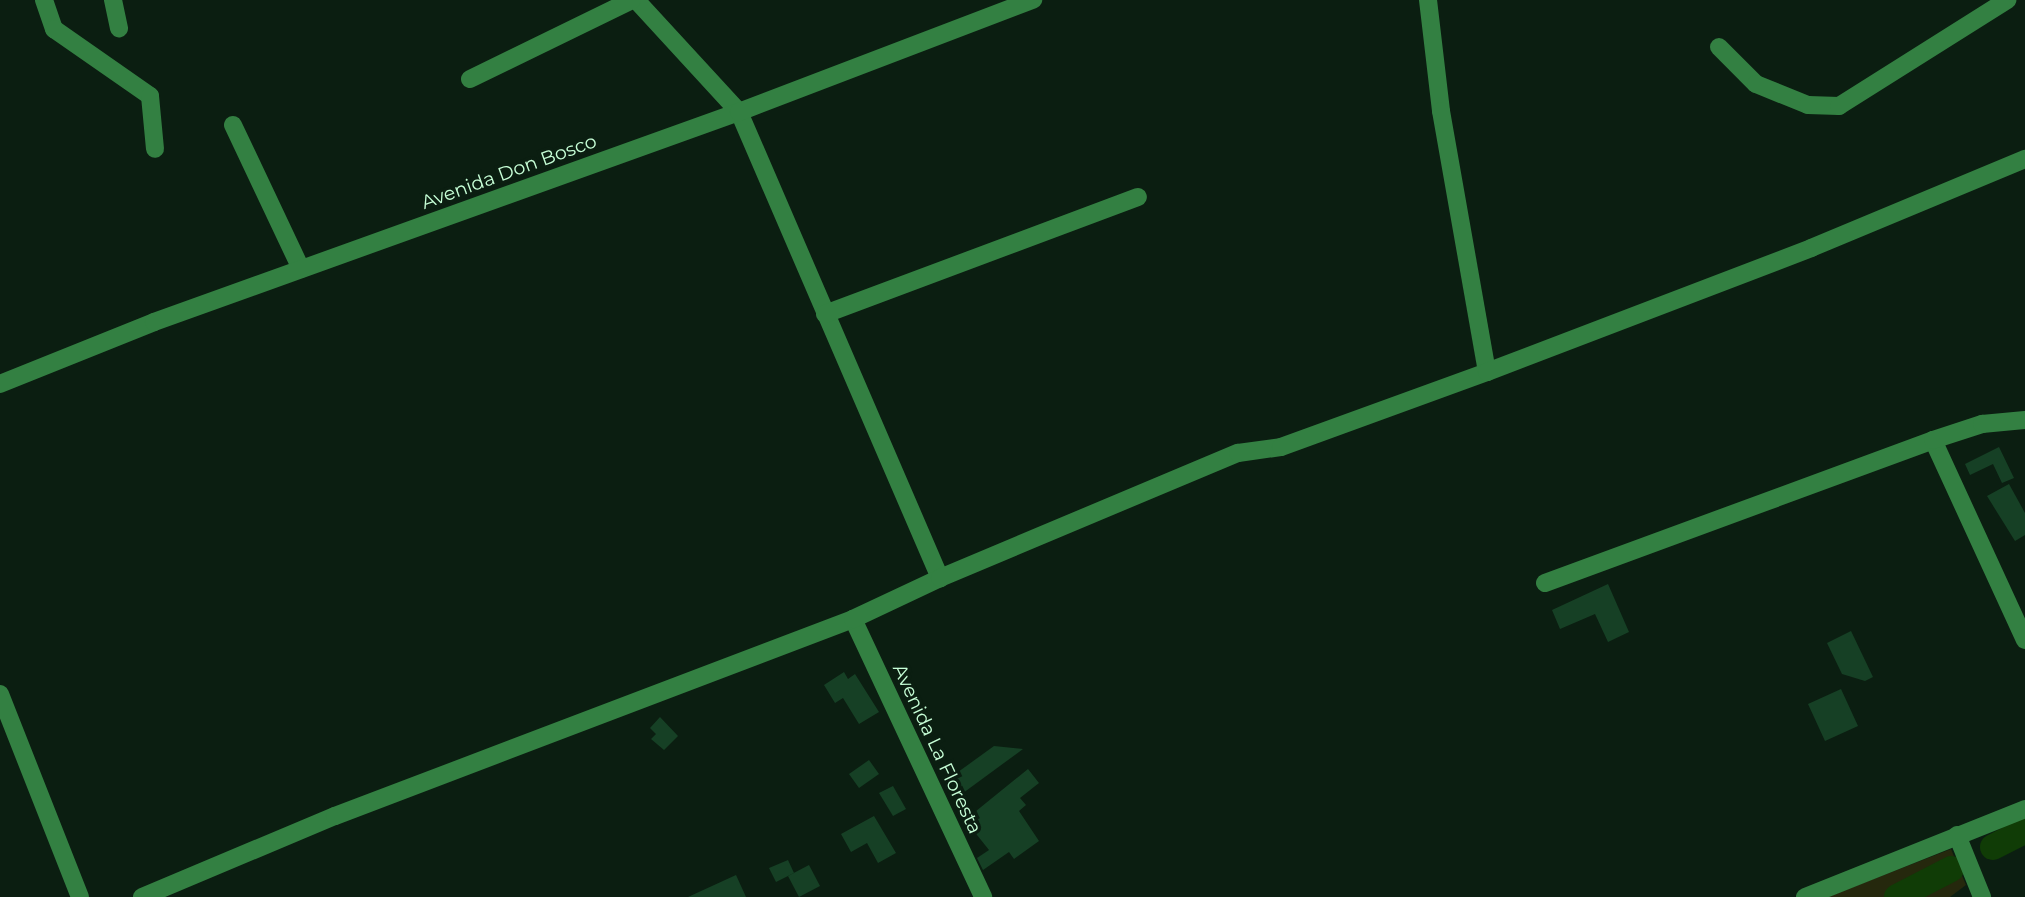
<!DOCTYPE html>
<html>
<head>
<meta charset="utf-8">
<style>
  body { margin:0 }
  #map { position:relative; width:2025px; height:897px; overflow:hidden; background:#0b1e11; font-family:Montserrat,sans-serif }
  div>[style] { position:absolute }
  .green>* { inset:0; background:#25280d }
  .river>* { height:26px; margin:-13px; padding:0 13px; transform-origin:13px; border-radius:13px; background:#103c06 }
  .building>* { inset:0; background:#164025 }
  .minor>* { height:18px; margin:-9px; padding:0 9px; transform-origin:9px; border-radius:9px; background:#338042 }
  span { translate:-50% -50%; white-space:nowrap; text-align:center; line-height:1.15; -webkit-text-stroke:7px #0b1e11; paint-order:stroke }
  .street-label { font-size:19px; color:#c7ffd7 }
</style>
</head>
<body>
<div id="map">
  <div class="green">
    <div style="clip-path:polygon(1951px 849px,1966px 885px,1950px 897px,1827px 897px)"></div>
  </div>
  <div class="river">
    <div style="left:1993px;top:847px;width:36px;rotate:-27deg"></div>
    <div style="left:1897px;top:897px;width:61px;rotate:-27.4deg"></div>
  </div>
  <div class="building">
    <div style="clip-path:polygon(1999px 447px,2014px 478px,2002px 483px,1993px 464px,1970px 475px,1965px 464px)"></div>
    <div style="clip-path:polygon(2009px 484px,2025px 513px,2025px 535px,2015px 541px,1987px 496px)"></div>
    <div style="clip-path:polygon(1608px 584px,1629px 632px,1608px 642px,1595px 614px,1560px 629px,1552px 610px)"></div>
    <div style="clip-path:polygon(1851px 631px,1873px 677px,1865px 681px,1842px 674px,1827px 643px)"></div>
    <div style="clip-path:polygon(844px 672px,848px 679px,855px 674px,879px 712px,859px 724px,843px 698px,835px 703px,824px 685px)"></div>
    <div style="clip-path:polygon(1841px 689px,1858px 726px,1825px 741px,1808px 704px)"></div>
    <div style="clip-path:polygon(660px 717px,678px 736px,664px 750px,651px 739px,656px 734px,650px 728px)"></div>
    <div style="clip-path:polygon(994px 746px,1023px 749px,959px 796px,947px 780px)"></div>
    <div style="clip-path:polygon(869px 760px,879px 774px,859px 788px,849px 774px)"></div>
    <div style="clip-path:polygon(1028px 769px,1039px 783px,1020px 798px,1026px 805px,1019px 811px,1039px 841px,1014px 859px,1009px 852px,983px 870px,977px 858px,989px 850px,965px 820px)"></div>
    <div style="clip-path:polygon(893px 786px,906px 809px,893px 816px,879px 793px)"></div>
    <div style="clip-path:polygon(874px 816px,896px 853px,878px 863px,867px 843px,851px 852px,841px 834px)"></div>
    <div style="clip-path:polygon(788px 860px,794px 873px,776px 882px,769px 868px)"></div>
    <div style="clip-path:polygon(809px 865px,820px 886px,799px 897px,788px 876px)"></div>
    <div style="clip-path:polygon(736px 875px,746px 897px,688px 897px)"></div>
  </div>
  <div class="minor">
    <div style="left:44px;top:0;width:31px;rotate:71deg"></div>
    <div style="left:54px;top:29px;width:117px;rotate:34.9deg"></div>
    <div style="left:150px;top:96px;width:53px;rotate:84.6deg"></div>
    <div style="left:113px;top:0;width:29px;rotate:78deg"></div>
    <div style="left:636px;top:0;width:152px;rotate:47.4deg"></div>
    <div style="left:739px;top:112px;width:508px;rotate:66.67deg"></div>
    <div style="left:1428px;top:0;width:112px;rotate:83.3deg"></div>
    <div style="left:1441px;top:111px;width:265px;rotate:80deg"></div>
    <div style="left:1719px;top:47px;width:52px;rotate:45deg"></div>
    <div style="left:1756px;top:84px;width:56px;rotate:22deg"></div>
    <div style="left:1808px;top:105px;width:31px;rotate:2deg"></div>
    <div style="left:1839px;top:106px;width:199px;rotate:-32.2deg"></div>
    <div style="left:470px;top:79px;width:180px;rotate:-26deg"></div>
    <div style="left:233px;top:125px;width:159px;rotate:64.7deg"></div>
    <div style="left:825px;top:314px;width:334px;rotate:-20.5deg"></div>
    <div style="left:0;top:384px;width:166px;rotate:-21.9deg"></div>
    <div style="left:154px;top:322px;width:622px;rotate:-19.75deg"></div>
    <div style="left:739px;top:112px;width:315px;rotate:-20.9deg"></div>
    <div style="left:1933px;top:440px;width:220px;rotate:65.3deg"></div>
    <div style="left:1545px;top:583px;width:414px;rotate:-20.2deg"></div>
    <div style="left:1933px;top:440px;width:52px;rotate:-18.1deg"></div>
    <div style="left:1982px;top:424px;width:43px;rotate:-5.3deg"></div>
    <div style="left:853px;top:619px;width:307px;rotate:64.9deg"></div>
    <div style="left:0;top:694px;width:218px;rotate:68.5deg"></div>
    <div style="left:1957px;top:835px;width:67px;rotate:68deg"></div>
    <div style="left:142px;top:897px;width:209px;rotate:-22.8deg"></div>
    <div style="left:335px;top:816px;width:554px;rotate:-20.82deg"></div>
    <div style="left:853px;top:619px;width:96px;rotate:-25.2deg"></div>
    <div style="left:940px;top:578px;width:323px;rotate:-22.8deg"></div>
    <div style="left:1238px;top:453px;width:43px;rotate:-7.9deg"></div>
    <div style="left:1281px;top:447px;width:219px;rotate:-20deg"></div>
    <div style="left:1487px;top:372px;width:347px;rotate:-20.9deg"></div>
    <div style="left:1811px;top:248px;width:232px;rotate:-22.6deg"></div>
    <div style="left:1805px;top:897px;width:237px;rotate:-21.8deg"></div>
  </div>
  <div class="street-label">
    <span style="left:509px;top:172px;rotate:-20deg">Avenida Don Bosco</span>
    <span style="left:937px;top:749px;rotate:65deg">Avenida La Floresta</span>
  </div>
</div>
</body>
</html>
